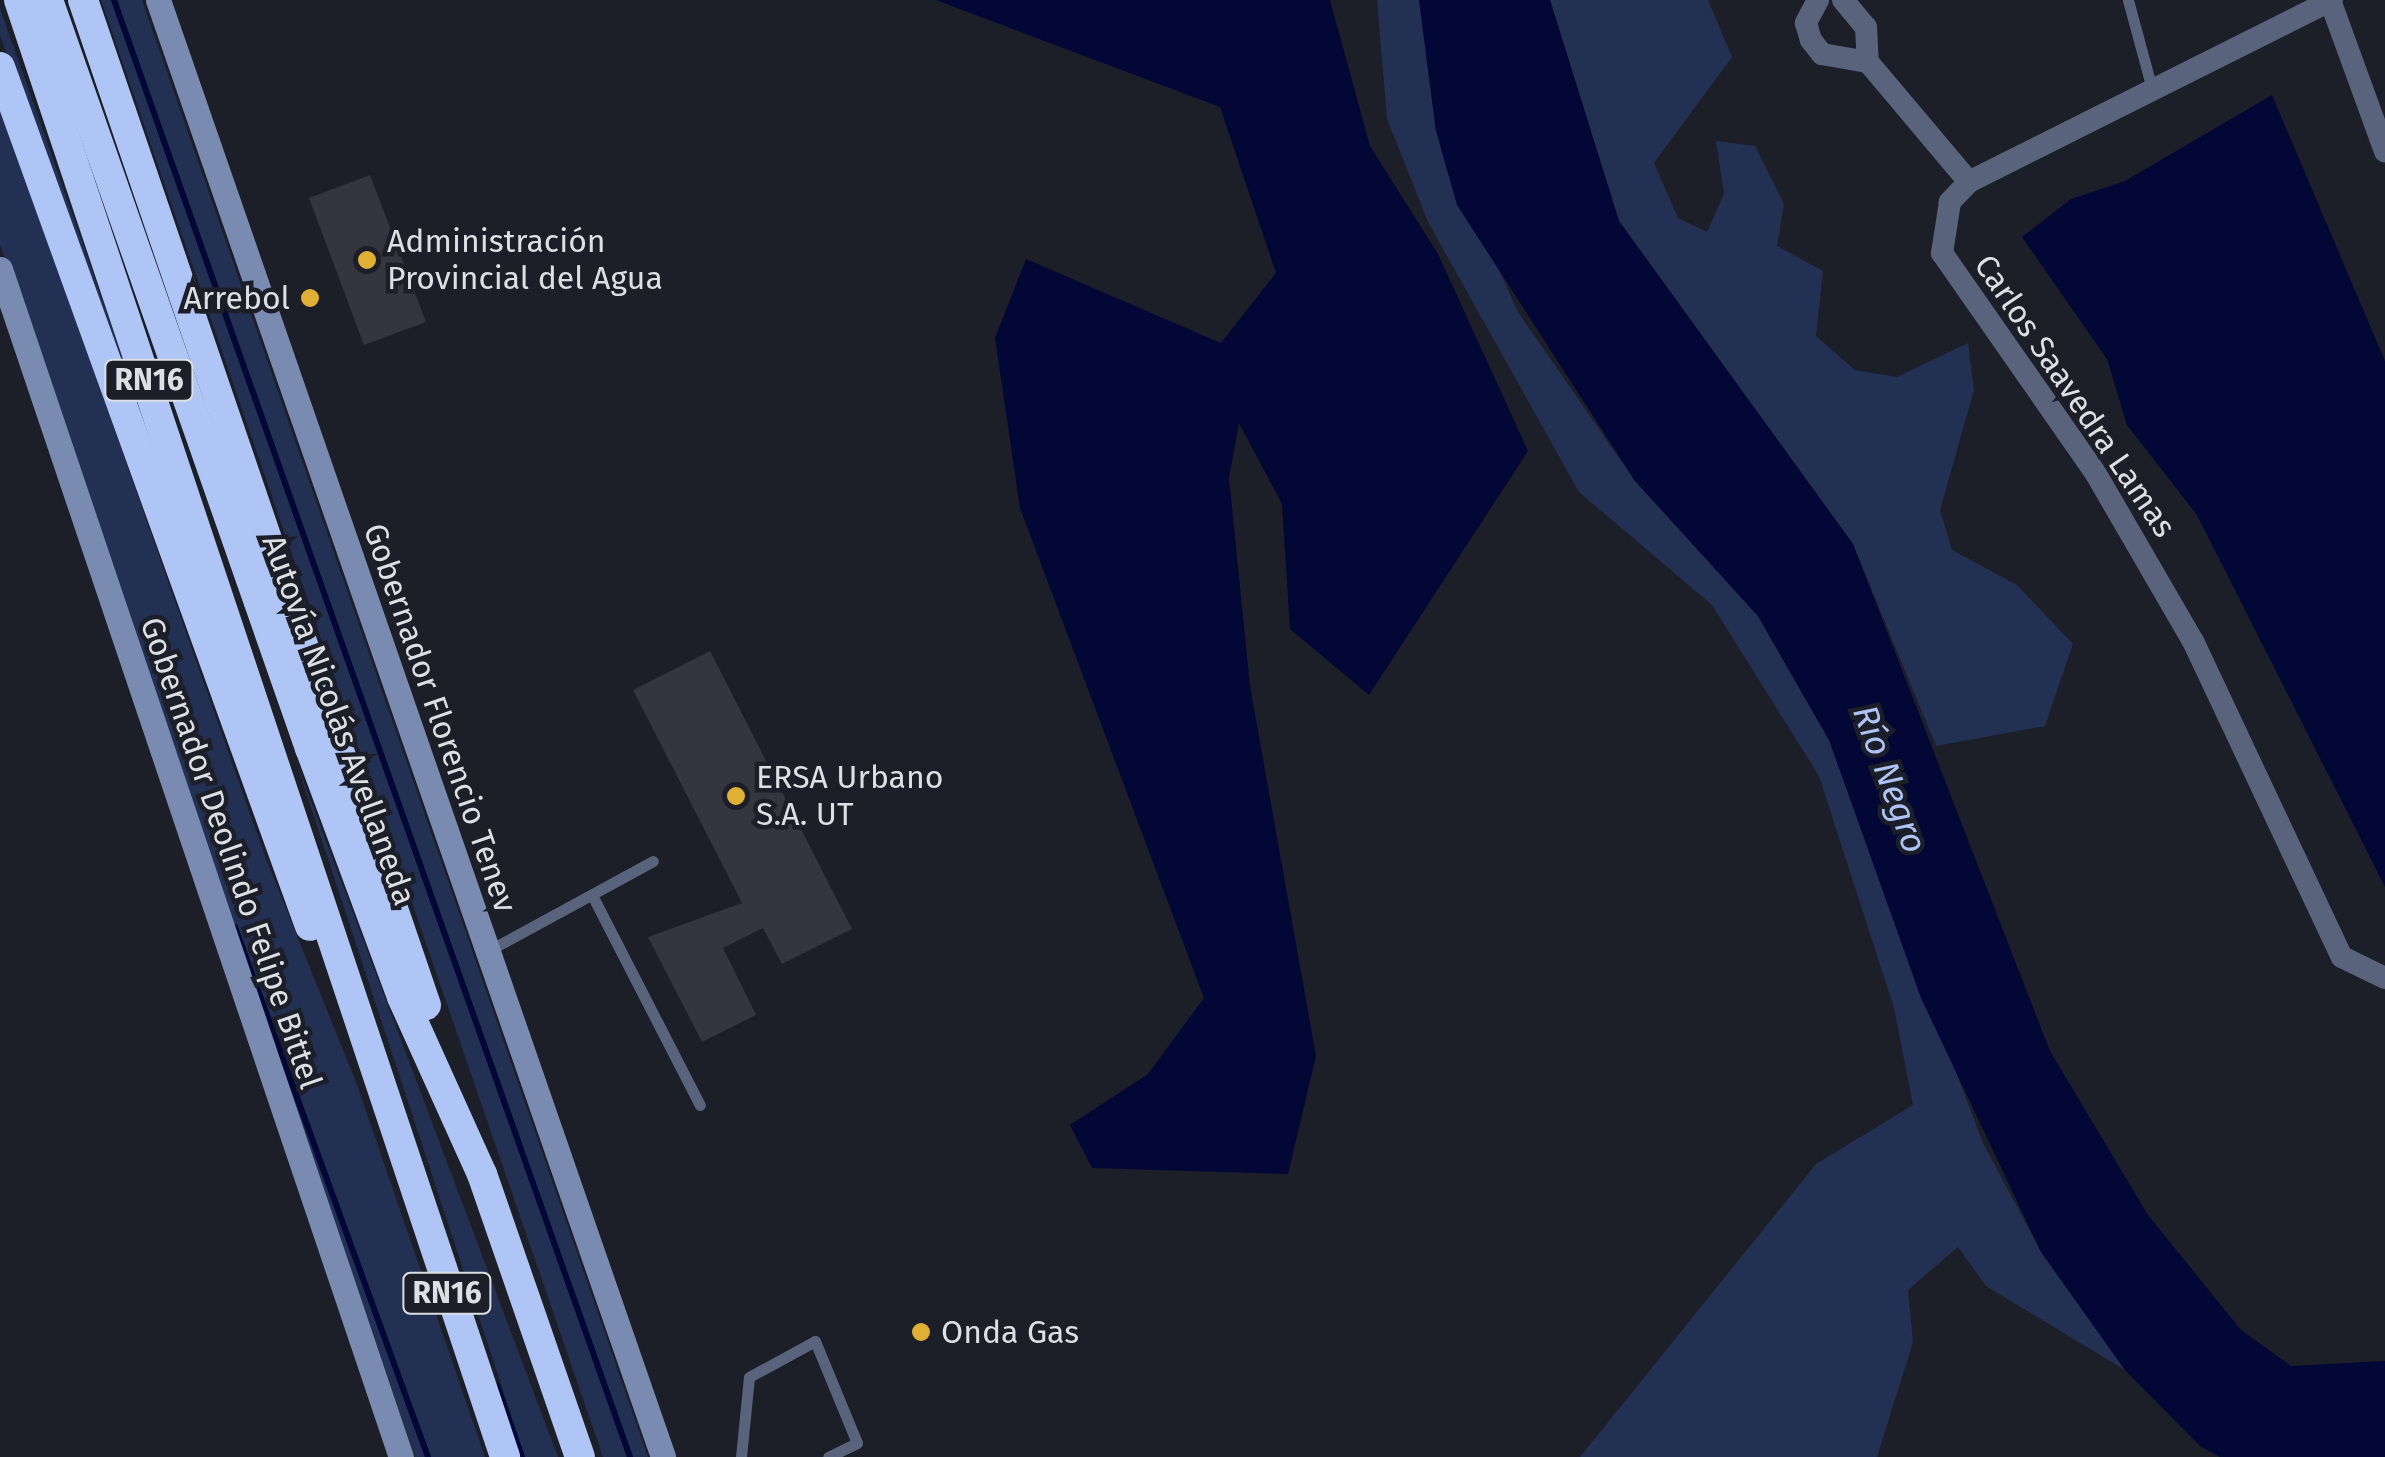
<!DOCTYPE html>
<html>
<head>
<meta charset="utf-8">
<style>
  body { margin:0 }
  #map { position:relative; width:2385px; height:1457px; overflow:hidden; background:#1c1f27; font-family:"Fira Sans",sans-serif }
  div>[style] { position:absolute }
  .green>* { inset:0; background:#223053 }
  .water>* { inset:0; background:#020735 }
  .stream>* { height:6px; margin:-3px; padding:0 3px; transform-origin:3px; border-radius:3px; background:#020735 }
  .building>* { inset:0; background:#33363f }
  .lane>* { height:11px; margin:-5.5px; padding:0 5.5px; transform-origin:5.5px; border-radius:5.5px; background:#59647c }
  .street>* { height:22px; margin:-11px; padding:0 11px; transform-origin:11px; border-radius:11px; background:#59647c }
  .secondary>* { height:25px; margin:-12.5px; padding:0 12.5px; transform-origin:12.5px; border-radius:12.5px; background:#7a8bb1 }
  .highway>* { height:30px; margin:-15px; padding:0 15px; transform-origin:15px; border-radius:15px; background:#afc5f5 }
  .dots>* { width:28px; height:28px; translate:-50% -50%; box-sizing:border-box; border:5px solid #1c1f27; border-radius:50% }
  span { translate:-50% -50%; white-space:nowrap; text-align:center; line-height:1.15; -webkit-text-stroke:9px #1c1f27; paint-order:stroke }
  .shield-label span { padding:2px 8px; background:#1c1f27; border:2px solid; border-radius:8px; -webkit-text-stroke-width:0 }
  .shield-label { font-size:30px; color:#dcdfe4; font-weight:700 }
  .poi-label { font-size:32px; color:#dcdfe4 }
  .left { translate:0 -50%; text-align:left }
  .right { translate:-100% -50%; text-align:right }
  .street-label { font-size:32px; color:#dcdfe4 }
  .water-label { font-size:35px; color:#adc3f3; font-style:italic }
</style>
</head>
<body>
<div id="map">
  <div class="green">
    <div style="clip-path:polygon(101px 0,142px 0,648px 1457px,603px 1457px)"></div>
    <div style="clip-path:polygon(1377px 0,1419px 0,1436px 131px,1518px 312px,1635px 481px,1758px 616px,1829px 740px,1983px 1143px,2041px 1252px,2125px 1370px,1986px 1286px,1958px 1247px,1908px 1290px,1913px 1342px,1877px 1457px,1580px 1457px,1816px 1164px,1913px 1105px,1894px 1008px,1819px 776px,1712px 605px,1579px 492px,1428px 222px,1387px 119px)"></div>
    <div style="clip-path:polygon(1550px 0,1708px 0,1732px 57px,1654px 163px,1678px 218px,1707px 232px,1724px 194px,1716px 141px,1755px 146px,1784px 204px,1777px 246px,1823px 271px,1816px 336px,1855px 370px,1897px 377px,1968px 343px,1974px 390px,1940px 510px,1952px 550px,2017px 585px,2073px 644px,2045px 726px,1936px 746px,1853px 544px,1619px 221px)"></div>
    <div style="clip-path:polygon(0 8px,200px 578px,232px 696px,0 35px)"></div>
    <div style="clip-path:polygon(0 105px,266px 859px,356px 1082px,485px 1457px,415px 1457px,0 245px)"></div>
    <div style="clip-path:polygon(294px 756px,558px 1457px,525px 1457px)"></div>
  </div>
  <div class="water">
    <div style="clip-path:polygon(936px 0,1330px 0,1370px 146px,1438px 254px,1528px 451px,1369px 695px,1290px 629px,1282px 504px,1239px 423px,1229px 478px,1250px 686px,1316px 1056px,1288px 1174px,1092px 1168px,1070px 1125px,1148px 1074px,1204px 998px,1020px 508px,995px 338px,1026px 259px,1221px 343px,1276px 273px,1220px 107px)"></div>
    <div style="clip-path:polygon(1419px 0,1550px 0,1619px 221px,1853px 544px,2050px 1051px,2148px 1215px,2241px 1330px,2291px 1366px,2385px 1361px,2385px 1457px,2220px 1457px,2200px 1446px,2125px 1370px,2041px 1252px,1921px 998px,1829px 740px,1758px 616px,1635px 481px,1457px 205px,1436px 131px)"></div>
    <div style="clip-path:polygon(2272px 95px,2385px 361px,2385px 887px,2197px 515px,2127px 425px,2107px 359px,2022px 237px,2071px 199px,2125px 181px)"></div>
  </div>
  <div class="stream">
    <div style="left:114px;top:0;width:1546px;rotate:70.5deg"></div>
    <div style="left:235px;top:927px;width:564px;rotate:69.99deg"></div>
    <div style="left:497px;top:1386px;width:75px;rotate:70.6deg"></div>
  </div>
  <div class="building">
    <div style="clip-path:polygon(370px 175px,426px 322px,364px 345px,309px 198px)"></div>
    <div style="clip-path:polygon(710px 651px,852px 929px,782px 964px,763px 928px,723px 948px,756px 1015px,702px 1042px,648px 937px,742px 903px,633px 690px)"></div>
  </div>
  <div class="lane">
    <div style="left:2128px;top:0;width:92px;rotate:74.9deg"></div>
    <div style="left:592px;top:895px;width:236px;rotate:62.8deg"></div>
    <div style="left:486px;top:952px;width:190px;rotate:-28.6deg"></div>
    <div style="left:741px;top:1457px;width:80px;rotate:-84.3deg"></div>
    <div style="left:749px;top:1377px;width:75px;rotate:-28.6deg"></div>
    <div style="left:815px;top:1341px;width:110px;rotate:67.6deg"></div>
    <div style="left:857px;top:1443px;width:32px;rotate:154deg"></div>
  </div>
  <div class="street">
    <div style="left:1818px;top:0;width:26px;rotate:118deg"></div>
    <div style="left:1806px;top:23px;width:18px;rotate:74deg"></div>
    <div style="left:1811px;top:40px;width:18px;rotate:52deg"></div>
    <div style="left:1822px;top:54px;width:47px;rotate:9.9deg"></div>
    <div style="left:1843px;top:0;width:35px;rotate:50deg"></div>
    <div style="left:1866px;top:27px;width:35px;rotate:87deg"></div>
    <div style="left:1868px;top:62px;width:157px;rotate:49.9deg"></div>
    <div style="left:2332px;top:0;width:406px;rotate:153.4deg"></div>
    <div style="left:1969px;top:182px;width:28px;rotate:134deg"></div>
    <div style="left:1950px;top:202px;width:52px;rotate:98.9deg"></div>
    <div style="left:1942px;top:253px;width:269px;rotate:55.1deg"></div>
    <div style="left:2096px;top:474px;width:193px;rotate:59.9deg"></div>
    <div style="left:2193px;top:641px;width:349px;rotate:64.8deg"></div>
    <div style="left:2342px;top:957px;width:48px;rotate:26deg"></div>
    <div style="left:2331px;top:3px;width:158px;rotate:70deg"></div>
  </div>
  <div class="secondary">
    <div style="left:158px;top:0;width:1542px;rotate:70.88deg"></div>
    <div style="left:0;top:269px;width:1254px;rotate:71.35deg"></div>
  </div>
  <div class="highway">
    <div style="left:19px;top:0;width:1536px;rotate:71.55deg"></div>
    <div style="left:48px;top:0;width:793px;rotate:70.7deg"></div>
    <div style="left:310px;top:748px;width:265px;rotate:69.7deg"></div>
    <div style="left:402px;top:997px;width:194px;rotate:65.7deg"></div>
    <div style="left:482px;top:1174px;width:299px;rotate:70.9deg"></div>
    <div style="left:83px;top:0;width:1062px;rotate:71.16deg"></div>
    <div style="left:0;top:67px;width:913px;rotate:70.16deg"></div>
  </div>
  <div class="dots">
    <div style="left:367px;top:260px;background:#e0b034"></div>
    <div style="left:310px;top:298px;background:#e0b034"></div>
    <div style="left:736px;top:796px;background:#e0b034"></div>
    <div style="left:921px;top:1332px;background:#e0b034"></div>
  </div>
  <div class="shield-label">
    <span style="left:149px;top:380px">RN16</span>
    <span style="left:447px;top:1293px">RN16</span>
  </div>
  <div class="poi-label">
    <span class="left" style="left:387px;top:260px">Administración<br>Provincial del Agua</span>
    <span class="right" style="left:290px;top:298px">Arrebol</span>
    <span class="left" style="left:756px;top:796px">ERSA Urbano<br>S.A. UT</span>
    <span class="left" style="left:941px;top:1332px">Onda Gas</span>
  </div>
  <div class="street-label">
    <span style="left:2075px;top:396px;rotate:56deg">Carlos Saavedra Lamas</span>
    <span style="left:440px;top:718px;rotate:71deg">Gobernador Florencio Tenev</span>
    <span style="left:339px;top:720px;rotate:70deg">Autovía Nicolás Avellaneda</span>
    <span style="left:231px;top:853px;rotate:71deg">Gobernador Deolindo Felipe Bittel</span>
  </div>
  <div class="water-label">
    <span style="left:1890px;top:779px;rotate:70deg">Río Negro</span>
  </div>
</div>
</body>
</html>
